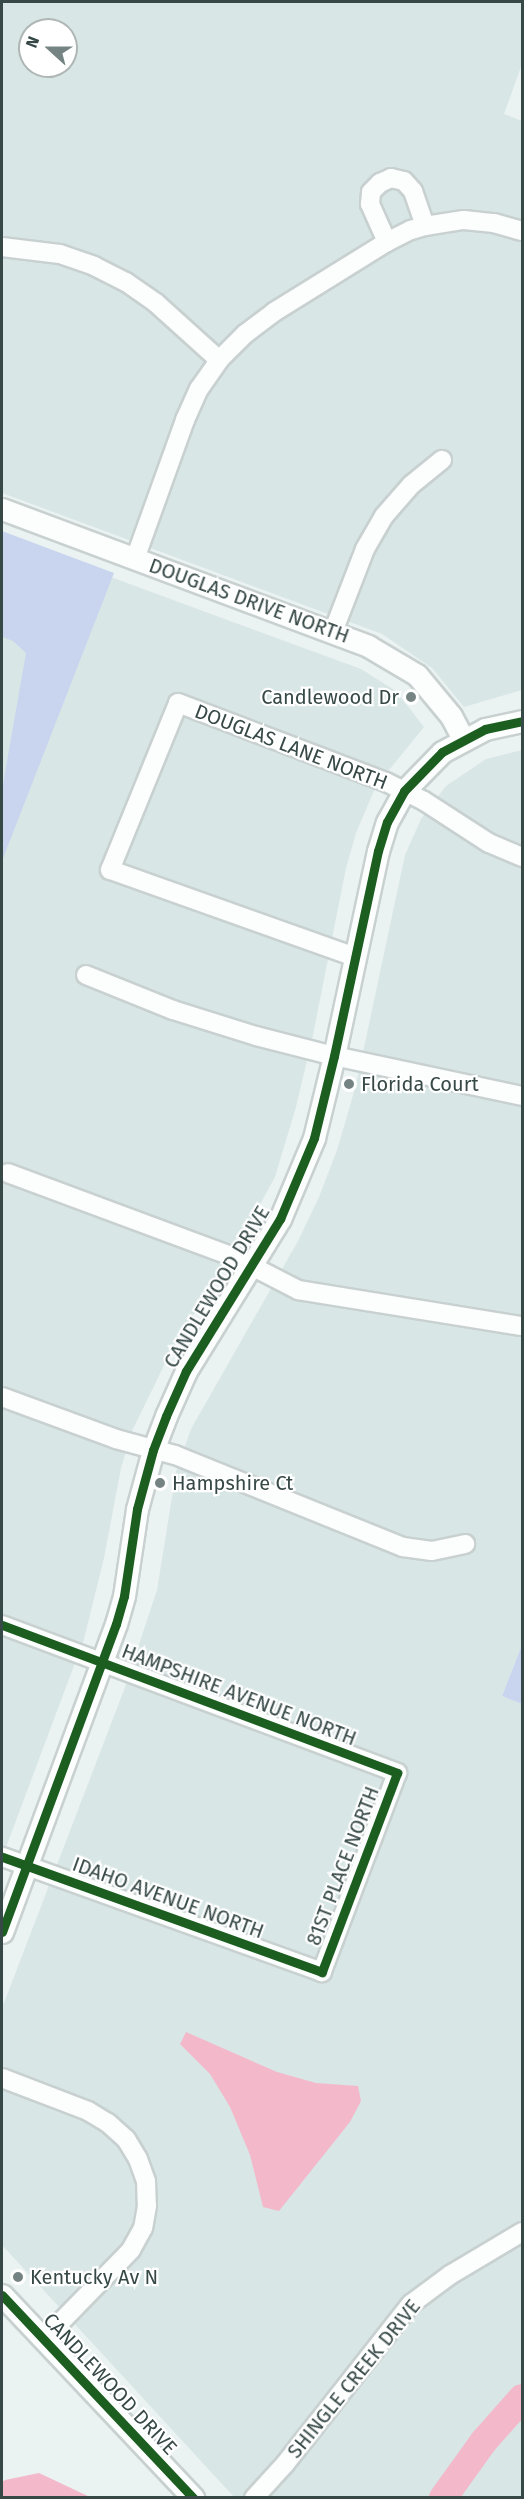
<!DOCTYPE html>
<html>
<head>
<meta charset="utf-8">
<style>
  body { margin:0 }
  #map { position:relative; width:524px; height:2499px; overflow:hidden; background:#ebf2f2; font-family:"Fira Sans",sans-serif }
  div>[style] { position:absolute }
  .residential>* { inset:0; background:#d8e6e6 }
  .green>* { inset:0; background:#c9d5ef }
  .water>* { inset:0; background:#f3b9cb }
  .river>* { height:28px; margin:-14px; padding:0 14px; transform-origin:14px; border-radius:14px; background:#f3b9cb }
  .roads { filter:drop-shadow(2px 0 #c8d0d0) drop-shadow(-2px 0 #c8d0d0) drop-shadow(0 2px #c8d0d0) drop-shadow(0 -2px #c8d0d0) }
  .minor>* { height:18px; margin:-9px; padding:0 9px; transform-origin:9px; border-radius:9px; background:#fcfdfd }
  .tertiary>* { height:21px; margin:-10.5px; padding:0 10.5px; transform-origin:10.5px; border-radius:10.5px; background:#fcfdfd }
  .cycleway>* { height:9px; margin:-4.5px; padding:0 4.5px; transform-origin:4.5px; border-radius:4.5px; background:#1b5e20 }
  .dots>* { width:16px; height:16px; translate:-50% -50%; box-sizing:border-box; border:3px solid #fff; border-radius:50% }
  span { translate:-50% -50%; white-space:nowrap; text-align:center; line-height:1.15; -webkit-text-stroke:4.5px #fff; paint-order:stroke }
  .street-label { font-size:20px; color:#364947 }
  .poi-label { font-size:20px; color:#364947 }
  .right { translate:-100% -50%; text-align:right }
  .left { translate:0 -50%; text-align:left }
  .frame { position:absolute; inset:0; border:3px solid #364947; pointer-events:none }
  .north { position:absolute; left:18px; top:18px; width:60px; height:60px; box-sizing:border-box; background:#fff; border:2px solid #afb6b5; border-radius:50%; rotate:291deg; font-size:16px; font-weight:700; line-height:24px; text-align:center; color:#364947 }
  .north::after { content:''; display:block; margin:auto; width:21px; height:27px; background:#758483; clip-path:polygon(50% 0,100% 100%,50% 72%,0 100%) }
</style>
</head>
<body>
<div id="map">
  <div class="residential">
    <div style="clip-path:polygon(evenodd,2px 2px,522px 2px,522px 64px,504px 114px,522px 121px,522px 690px,464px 707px,432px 668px,382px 634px,2px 493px,2px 2px,30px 30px,66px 30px,66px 66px,30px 66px,30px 30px)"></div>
    <div style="clip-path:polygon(2px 537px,361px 669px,396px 691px,424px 727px,376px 786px,356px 833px,346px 868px,313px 1035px,296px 1107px,275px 1177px,238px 1245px,173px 1347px,133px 1429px,121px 1468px,104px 1558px,84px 1639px,2px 1858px)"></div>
    <div style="clip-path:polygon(522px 750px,522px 1645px,502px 1696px,522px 1704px,522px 2497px,234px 2497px,2px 2245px,2px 2008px,124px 1690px,157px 1590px,176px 1472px,191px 1429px,298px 1241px,319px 1197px,337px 1150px,356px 1085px,405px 855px,421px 819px,446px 786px,486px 759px)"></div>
  </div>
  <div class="green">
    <div style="clip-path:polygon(2px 531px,114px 573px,2px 861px,2px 790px,26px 653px,13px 641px,2px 637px)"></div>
    <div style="clip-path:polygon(522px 1645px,522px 1704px,502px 1696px)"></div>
  </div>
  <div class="water">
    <div style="clip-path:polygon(186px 2032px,277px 2072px,316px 2083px,358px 2086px,361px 2101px,350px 2122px,279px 2211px,263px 2207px,250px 2155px,230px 2107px,210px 2074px,180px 2044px)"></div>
    <div style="clip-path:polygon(39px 2473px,90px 2497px,2px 2497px,2px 2482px,5px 2480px)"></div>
  </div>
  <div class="river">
    <div style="left:443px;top:2498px;width:70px;rotate:-54.3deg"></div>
    <div style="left:484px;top:2441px;width:57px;rotate:-48.5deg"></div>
  </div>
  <div class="roads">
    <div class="minor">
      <div style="left:387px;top:242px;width:42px;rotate:-114.1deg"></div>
      <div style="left:370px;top:204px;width:12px;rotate:-85deg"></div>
      <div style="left:371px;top:192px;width:13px;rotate:-45deg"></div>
      <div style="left:380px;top:183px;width:12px;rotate:-24deg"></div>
      <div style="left:391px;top:178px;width:13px;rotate:13deg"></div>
      <div style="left:404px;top:181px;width:13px;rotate:48deg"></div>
      <div style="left:413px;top:191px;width:37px;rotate:71deg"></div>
      <div style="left:2px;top:247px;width:58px;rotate:6.9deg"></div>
      <div style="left:60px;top:254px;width:36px;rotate:19deg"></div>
      <div style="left:94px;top:266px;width:36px;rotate:27deg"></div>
      <div style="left:126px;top:282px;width:37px;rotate:35deg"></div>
      <div style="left:156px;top:303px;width:85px;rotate:42.1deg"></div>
      <div style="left:135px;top:559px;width:148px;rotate:-70.2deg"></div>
      <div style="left:185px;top:420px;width:34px;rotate:-66deg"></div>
      <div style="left:199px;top:389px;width:35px;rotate:-55deg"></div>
      <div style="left:219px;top:360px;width:37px;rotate:-45deg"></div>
      <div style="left:245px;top:334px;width:36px;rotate:-37deg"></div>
      <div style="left:274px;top:312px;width:133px;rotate:-31.8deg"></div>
      <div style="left:387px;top:242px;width:27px;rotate:-27deg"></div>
      <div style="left:411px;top:230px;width:15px;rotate:-16deg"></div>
      <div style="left:425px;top:226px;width:39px;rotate:-9deg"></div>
      <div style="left:464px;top:220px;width:30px;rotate:6deg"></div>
      <div style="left:494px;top:223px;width:29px;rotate:16deg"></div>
      <div style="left:333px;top:632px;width:89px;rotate:-68.9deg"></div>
      <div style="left:365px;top:549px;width:38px;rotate:-60deg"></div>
      <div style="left:384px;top:516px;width:41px;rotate:-48.9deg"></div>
      <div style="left:411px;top:485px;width:40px;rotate:-39deg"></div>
      <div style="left:355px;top:957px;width:260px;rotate:-160.4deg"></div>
      <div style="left:110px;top:870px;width:180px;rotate:-67.8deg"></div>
      <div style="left:178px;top:703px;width:222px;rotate:20.8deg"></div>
      <div style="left:386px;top:782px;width:42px;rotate:26.6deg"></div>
      <div style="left:424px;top:801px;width:77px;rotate:32.9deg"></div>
      <div style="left:489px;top:843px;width:36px;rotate:23deg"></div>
      <div style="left:86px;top:975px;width:94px;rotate:21.9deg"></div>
      <div style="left:173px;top:1010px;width:87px;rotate:17.4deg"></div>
      <div style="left:256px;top:1036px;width:81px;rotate:14.4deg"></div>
      <div style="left:334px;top:1056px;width:192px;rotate:12deg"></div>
      <div style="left:8px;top:1173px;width:243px;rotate:20.4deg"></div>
      <div style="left:236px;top:1258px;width:70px;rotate:27.3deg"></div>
      <div style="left:298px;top:1290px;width:225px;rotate:9.2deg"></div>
      <div style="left:2px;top:1397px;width:121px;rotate:20.2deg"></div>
      <div style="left:116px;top:1439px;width:61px;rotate:15.2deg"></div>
      <div style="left:175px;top:1455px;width:246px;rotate:22deg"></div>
      <div style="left:403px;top:1547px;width:29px;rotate:8deg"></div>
      <div style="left:432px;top:1551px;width:34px;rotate:-12deg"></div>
      <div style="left:2px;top:1625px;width:422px;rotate:20.5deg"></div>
      <div style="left:397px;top:1773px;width:213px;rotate:110.7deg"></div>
      <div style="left:322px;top:1972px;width:340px;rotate:-160.2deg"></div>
      <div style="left:2px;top:2078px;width:92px;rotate:21deg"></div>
      <div style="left:88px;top:2111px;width:23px;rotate:31deg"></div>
      <div style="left:108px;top:2123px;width:24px;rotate:42deg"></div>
      <div style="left:126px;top:2139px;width:23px;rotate:59deg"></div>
      <div style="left:138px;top:2159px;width:23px;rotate:70deg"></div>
      <div style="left:146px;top:2181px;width:25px;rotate:88deg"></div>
      <div style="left:147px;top:2206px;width:22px;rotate:100deg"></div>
      <div style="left:143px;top:2228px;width:25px;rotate:119deg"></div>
      <div style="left:131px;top:2250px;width:124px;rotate:134.3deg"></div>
      <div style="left:254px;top:2498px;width:46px;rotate:-47.6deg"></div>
      <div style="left:285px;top:2464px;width:204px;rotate:-51.8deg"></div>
      <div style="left:411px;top:2304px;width:49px;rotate:-36.6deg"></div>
      <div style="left:450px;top:2275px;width:84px;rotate:-30.8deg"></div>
    </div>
    <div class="tertiary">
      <div style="left:2px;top:509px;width:391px;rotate:20.5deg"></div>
      <div style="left:368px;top:646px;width:57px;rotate:30.6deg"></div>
      <div style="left:417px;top:675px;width:53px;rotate:50.3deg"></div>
      <div style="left:451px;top:716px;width:26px;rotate:62deg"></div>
      <div style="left:2px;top:1932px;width:328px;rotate:-69.7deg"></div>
      <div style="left:116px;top:1624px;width:29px;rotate:-74deg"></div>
      <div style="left:124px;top:1596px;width:88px;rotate:-81.5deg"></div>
      <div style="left:137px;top:1509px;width:61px;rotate:-74.8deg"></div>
      <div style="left:153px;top:1450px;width:36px;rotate:-69deg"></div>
      <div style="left:166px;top:1416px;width:49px;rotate:-66deg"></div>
      <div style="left:186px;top:1371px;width:179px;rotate:-58.3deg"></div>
      <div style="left:280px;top:1219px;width:88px;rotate:-67.2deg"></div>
      <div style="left:314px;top:1138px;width:84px;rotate:-76.3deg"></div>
      <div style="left:334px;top:1056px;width:210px;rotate:-77.9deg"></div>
      <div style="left:378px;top:851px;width:30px;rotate:-73deg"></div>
      <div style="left:387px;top:822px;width:35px;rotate:-61deg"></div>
      <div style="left:404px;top:791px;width:54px;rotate:-45.7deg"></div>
      <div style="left:442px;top:752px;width:49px;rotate:-28.1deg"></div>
      <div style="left:485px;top:729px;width:38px;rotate:-12deg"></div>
      <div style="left:2px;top:2295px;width:279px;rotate:46.7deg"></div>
    </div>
  </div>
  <div class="cycleway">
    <div style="left:2px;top:1625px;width:422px;rotate:20.5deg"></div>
    <div style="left:397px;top:1773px;width:213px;rotate:110.7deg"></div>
    <div style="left:322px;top:1972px;width:340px;rotate:-160.2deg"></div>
    <div style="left:2px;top:1932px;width:328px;rotate:-69.7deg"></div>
    <div style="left:116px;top:1624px;width:29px;rotate:-74deg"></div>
    <div style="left:124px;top:1596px;width:88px;rotate:-81.5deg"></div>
    <div style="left:137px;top:1509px;width:61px;rotate:-74.8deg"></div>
    <div style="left:153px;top:1450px;width:36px;rotate:-69deg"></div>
    <div style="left:166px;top:1416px;width:49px;rotate:-66deg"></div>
    <div style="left:186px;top:1371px;width:179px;rotate:-58.3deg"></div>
    <div style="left:280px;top:1219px;width:88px;rotate:-67.2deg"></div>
    <div style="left:314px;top:1138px;width:84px;rotate:-76.3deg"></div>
    <div style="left:334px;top:1056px;width:210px;rotate:-77.9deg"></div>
    <div style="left:378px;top:851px;width:30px;rotate:-73deg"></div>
    <div style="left:387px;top:822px;width:35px;rotate:-61deg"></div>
    <div style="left:404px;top:791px;width:54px;rotate:-45.7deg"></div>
    <div style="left:442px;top:752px;width:49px;rotate:-28.1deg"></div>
    <div style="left:485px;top:729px;width:38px;rotate:-12deg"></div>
    <div style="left:2px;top:2295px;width:279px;rotate:46.7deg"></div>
  </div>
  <div class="dots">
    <div style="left:411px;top:697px;background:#758483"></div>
    <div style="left:349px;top:1084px;background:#758483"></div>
    <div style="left:160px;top:1483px;background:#758483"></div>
    <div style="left:18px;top:2277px;background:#758483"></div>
  </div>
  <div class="street-label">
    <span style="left:249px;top:601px;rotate:20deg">DOUGLAS DRIVE NORTH</span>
    <span style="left:291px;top:747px;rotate:21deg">DOUGLAS LANE NORTH</span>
    <span style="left:217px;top:1287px;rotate:-59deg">CANDLEWOOD DRIVE</span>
    <span style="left:239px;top:1695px;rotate:21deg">HAMPSHIRE AVENUE NORTH</span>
    <span style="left:343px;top:1866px;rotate:-69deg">81ST PLACE NORTH</span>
    <span style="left:168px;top:1898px;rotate:20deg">IDAHO AVENUE NORTH</span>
    <span style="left:354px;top:2379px;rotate:-51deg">SHINGLE CREEK DRIVE</span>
    <span style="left:110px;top:2384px;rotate:47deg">CANDLEWOOD DRIVE</span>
  </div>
  <div class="poi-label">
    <span class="right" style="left:399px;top:697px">Candlewood Dr</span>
    <span class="left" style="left:361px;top:1084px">Florida Court</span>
    <span class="left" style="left:172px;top:1483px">Hampshire Ct</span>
    <span class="left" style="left:30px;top:2277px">Kentucky Av N</span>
  </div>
  <div class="frame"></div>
  <div class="north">N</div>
</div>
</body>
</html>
